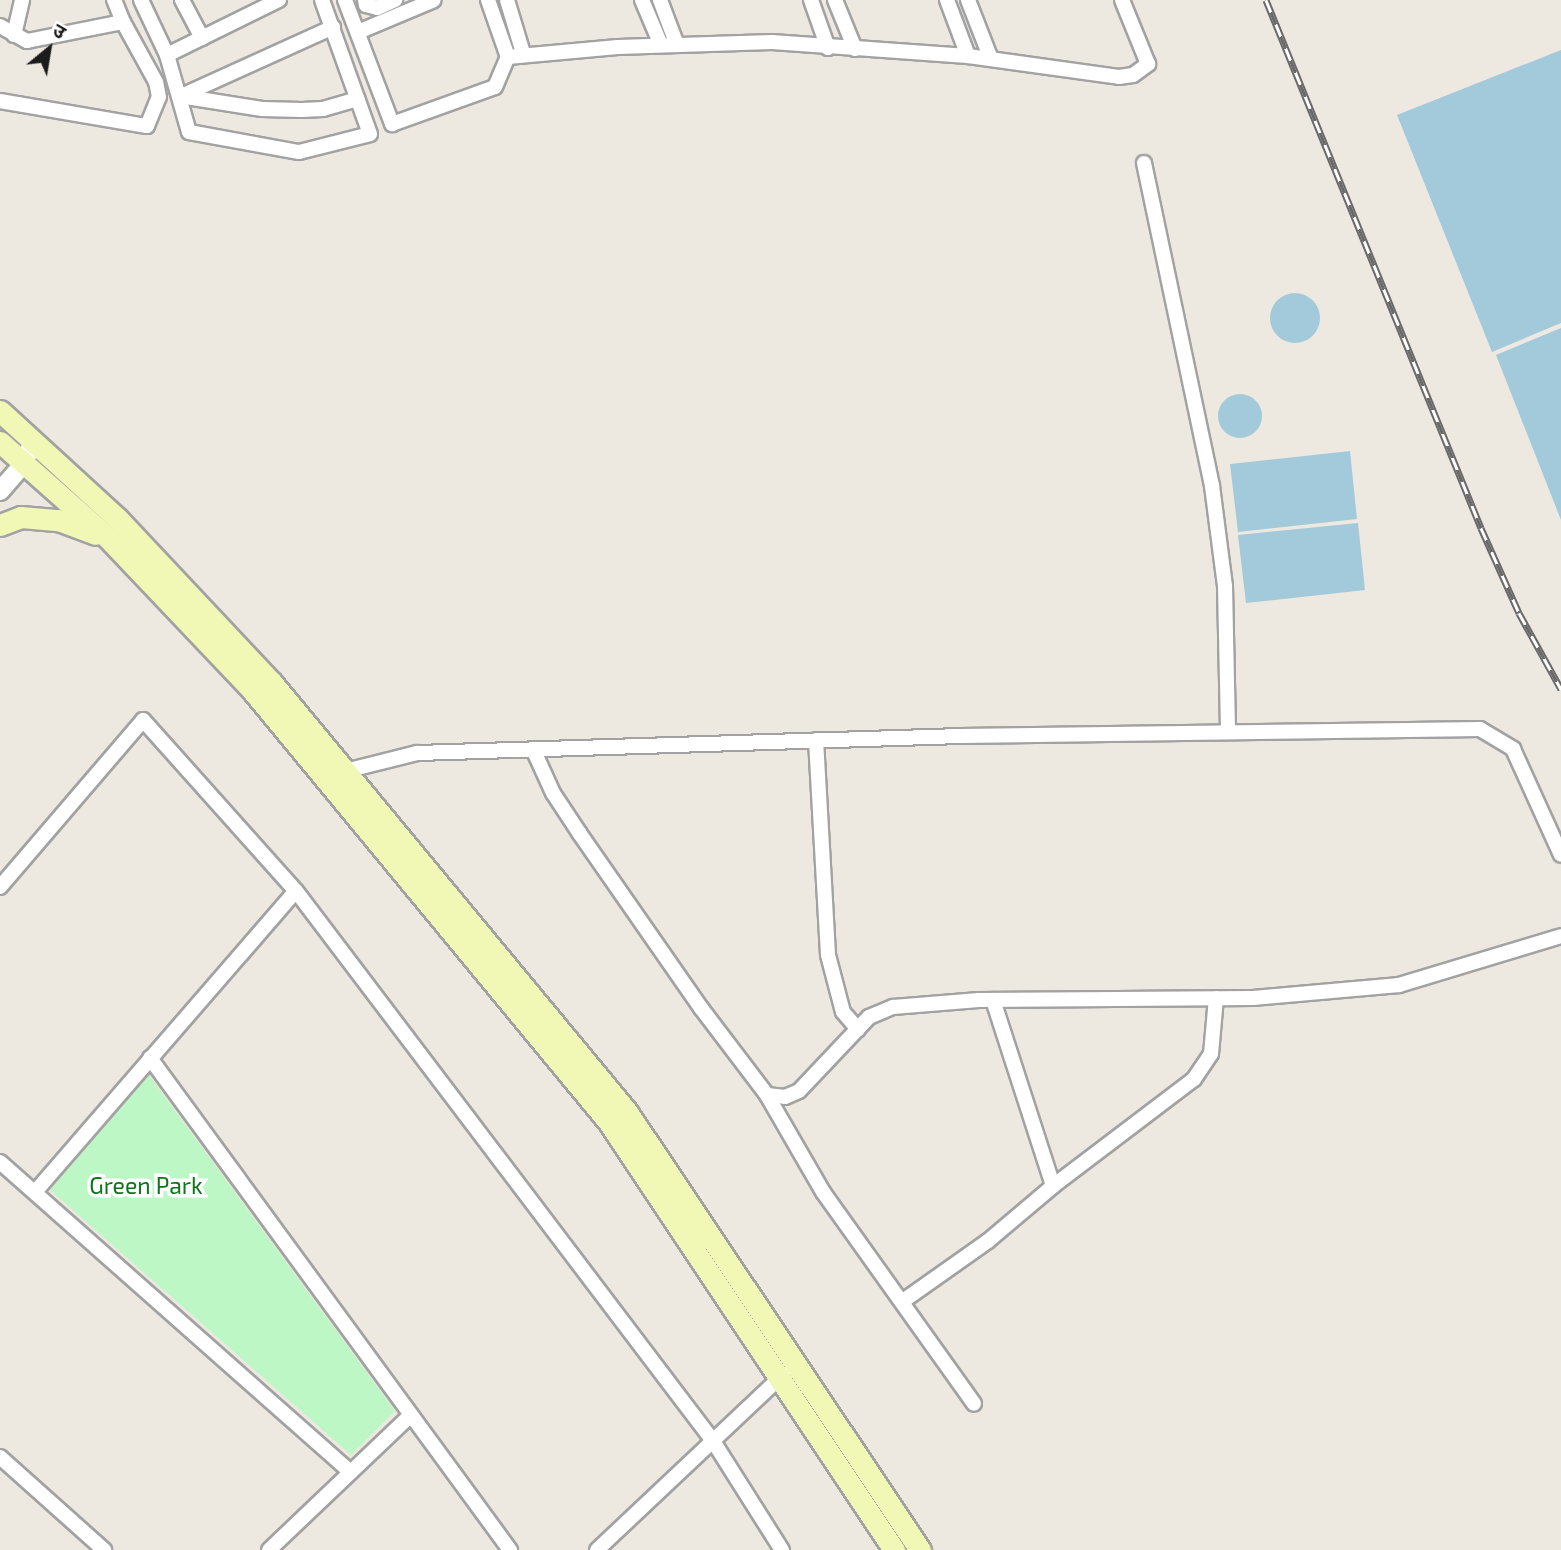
<!DOCTYPE html>
<html>
<head>
<meta charset="utf-8">
<style>
  body { margin:0 }
  #map { position:relative; width:1561px; height:1550px; overflow:hidden; background:#ede9e1; font-family:"Exo 2","Noto Sans Devanagari",sans-serif }
  div>[style] { position:absolute }
  .park>* { inset:0; background:#bdf7c5 }
  .water>* { inset:0; background:#a2cada }
  .round { border-radius:50% }
  .roads { filter:drop-shadow(2px 0 #a2a2a2) drop-shadow(-2px 0 #a2a2a2) drop-shadow(0 2px #a2a2a2) drop-shadow(0 -2px #a2a2a2) }
  .minor>* { height:14px; margin:-7px; padding:0 7px; transform-origin:7px; border-radius:7px; background:#fff }
  .tertiary>* { height:18px; margin:-9px; padding:0 9px; transform-origin:9px; border-radius:9px; background:#fff }
  .secondary>* { height:21px; margin:-10.5px; padding:0 10.5px; transform-origin:10.5px; border-radius:10.5px; background:#f1f7b4 }
  .rail>* { height:7px; margin-top:-3.5px; transform-origin:0; background:repeating-linear-gradient(90deg,#fff 0 13px,#696969 0 26px); box-sizing:border-box; border-block:2px solid #696969 }
  span { translate:-50% -50%; white-space:nowrap; text-align:center; line-height:1.15; -webkit-text-stroke:7px #fff; paint-order:stroke }
  .park-label { font-size:23px; color:#0d751b }
  .north { position:absolute; left:14px; top:14px; width:70px; height:70px; -webkit-text-stroke:5px #fff; paint-order:stroke; rotate:30deg; font-size:19px; font-weight:700; line-height:28px; text-align:center; color:#1b1b1b }
  .north::after { content:''; display:block; margin:auto; width:24px; height:32px; background:#1b1b1b; clip-path:polygon(50% 0,100% 100%,50% 72%,0 100%) }
</style>
</head>
<body>
<div id="map">
  <div class="park">
    <div style="clip-path:polygon(149px 1075px,395px 1411px,351px 1455px,50px 1190px)"></div>
  </div>
  <div class="water">
    <div style="clip-path:polygon(1561px 50px,1561px 323px,1492px 352px,1397px 115px)"></div>
    <div class="round" style="left:1270px;top:293px;width:50px;height:50px"></div>
    <div style="clip-path:polygon(1561px 328px,1561px 520px,1496px 355px)"></div>
    <div class="round" style="left:1218px;top:394px;width:44px;height:44px"></div>
    <div style="clip-path:polygon(1350px 451px,1357px 519px,1238px 532px,1230px 464px)"></div>
    <div style="clip-path:polygon(1358px 523px,1365px 590px,1246px 603px,1238px 535px)"></div>
  </div>
  <div class="roads">
    <div class="minor">
      <div style="left:141px;top:0;width:61px;rotate:64.7deg"></div>
      <div style="left:167px;top:55px;width:80px;rotate:74.1deg"></div>
      <div style="left:189px;top:132px;width:112px;rotate:10.3deg"></div>
      <div style="left:299px;top:152px;width:73px;rotate:-14.2deg"></div>
      <div style="left:370px;top:134px;width:142px;rotate:-109.7deg"></div>
      <div style="left:182px;top:0;width:43px;rotate:62.2deg"></div>
      <div style="left:345px;top:0;width:133px;rotate:69.2deg"></div>
      <div style="left:392px;top:124px;width:109px;rotate:-19.8deg"></div>
      <div style="left:495px;top:87px;width:33px;rotate:-67deg"></div>
      <div style="left:508px;top:57px;width:110px;rotate:-5.2deg"></div>
      <div style="left:618px;top:47px;width:154px;rotate:-1.9deg"></div>
      <div style="left:772px;top:42px;width:196px;rotate:4.1deg"></div>
      <div style="left:968px;top:56px;width:152px;rotate:7.9deg"></div>
      <div style="left:1119px;top:77px;width:14px;rotate:-8deg"></div>
      <div style="left:1133px;top:75px;width:19px;rotate:-36deg"></div>
      <div style="left:1148px;top:64px;width:69px;rotate:-112.1deg"></div>
      <div style="left:365px;top:0;width:5px;rotate:79deg"></div>
      <div style="left:366px;top:5px;width:11px;rotate:15deg"></div>
      <div style="left:377px;top:8px;width:20px;rotate:-24deg"></div>
      <div style="left:488px;top:0;width:60px;rotate:70.7deg"></div>
      <div style="left:507px;top:0;width:55px;rotate:73.2deg"></div>
      <div style="left:642px;top:0;width:49px;rotate:67.1deg"></div>
      <div style="left:660px;top:0;width:48px;rotate:69.3deg"></div>
      <div style="left:811px;top:0;width:51px;rotate:70.5deg"></div>
      <div style="left:835px;top:0;width:53px;rotate:67.8deg"></div>
      <div style="left:947px;top:0;width:60px;rotate:69.4deg"></div>
      <div style="left:968px;top:0;width:63px;rotate:68.7deg"></div>
      <div style="left:0;top:26px;width:31px;rotate:29deg"></div>
      <div style="left:27px;top:41px;width:98px;rotate:-11.2deg"></div>
      <div style="left:358px;top:32px;width:82px;rotate:-22.8deg"></div>
      <div style="left:14px;top:35px;width:36px;rotate:-77deg"></div>
      <div style="left:167px;top:55px;width:125px;rotate:-26.2deg"></div>
      <div style="left:180px;top:96px;width:83px;rotate:9deg"></div>
      <div style="left:262px;top:109px;width:40px;rotate:1.4deg"></div>
      <div style="left:302px;top:110px;width:21px;rotate:-3deg"></div>
      <div style="left:323px;top:109px;width:36px;rotate:-16deg"></div>
      <div style="left:181px;top:96px;width:167px;rotate:-24.4deg"></div>
      <div style="left:0;top:101px;width:149px;rotate:9.7deg"></div>
      <div style="left:147px;top:126px;width:31px;rotate:-68deg"></div>
      <div style="left:159px;top:97px;width:15px;rotate:-101deg"></div>
      <div style="left:156px;top:82px;width:68px;rotate:-118.8deg"></div>
      <div style="left:123px;top:22px;width:24px;rotate:-112deg"></div>
      <div style="left:1144px;top:163px;width:330px;rotate:78.1deg"></div>
      <div style="left:1212px;top:486px;width:101px;rotate:82.6deg"></div>
      <div style="left:1225px;top:586px;width:146px;rotate:88.8deg"></div>
      <div style="left:816px;top:740px;width:215px;rotate:86.8deg"></div>
      <div style="left:828px;top:955px;width:59px;rotate:75.3deg"></div>
      <div style="left:843px;top:1012px;width:23px;rotate:49deg"></div>
      <div style="left:533px;top:749px;width:48px;rotate:65.6deg"></div>
      <div style="left:553px;top:793px;width:49px;rotate:56.6deg"></div>
      <div style="left:580px;top:834px;width:212px;rotate:55.2deg"></div>
      <div style="left:701px;top:1008px;width:109px;rotate:52.8deg"></div>
      <div style="left:767px;top:1095px;width:18px;rotate:6deg"></div>
      <div style="left:785px;top:1097px;width:15px;rotate:-23deg"></div>
      <div style="left:799px;top:1091px;width:102px;rotate:-46.6deg"></div>
      <div style="left:869px;top:1017px;width:26px;rotate:-23deg"></div>
      <div style="left:893px;top:1007px;width:86px;rotate:-4.7deg"></div>
      <div style="left:979px;top:1000px;width:274px;rotate:-0.4deg"></div>
      <div style="left:1253px;top:998px;width:147px;rotate:-5.1deg"></div>
      <div style="left:1399px;top:985px;width:169px;rotate:-16.8deg"></div>
      <div style="left:345px;top:771px;width:74px;rotate:-14deg"></div>
      <div style="left:417px;top:753px;width:543px;rotate:-1.79deg"></div>
      <div style="left:960px;top:736px;width:520px;rotate:-0.77deg"></div>
      <div style="left:1480px;top:729px;width:39px;rotate:31deg"></div>
      <div style="left:1513px;top:749px;width:116px;rotate:65.6deg"></div>
      <div style="left:0;top:887px;width:220px;rotate:-49.4deg"></div>
      <div style="left:143px;top:720px;width:229px;rotate:48.2deg"></div>
      <div style="left:296px;top:891px;width:690px;rotate:52.83deg"></div>
      <div style="left:713px;top:1441px;width:129px;rotate:57.7deg"></div>
      <div style="left:993px;top:1000px;width:195px;rotate:72.1deg"></div>
      <div style="left:150px;top:1058px;width:610px;rotate:53.81deg"></div>
      <div style="left:767px;top:1095px;width:112px;rotate:60deg"></div>
      <div style="left:823px;top:1192px;width:260px;rotate:54.5deg"></div>
      <div style="left:0;top:1162px;width:468px;rotate:41.5deg"></div>
      <div style="left:35px;top:1192px;width:398px;rotate:-49.1deg"></div>
      <div style="left:903px;top:1301px;width:104px;rotate:-35.2deg"></div>
      <div style="left:988px;top:1241px;width:85px;rotate:-40.2deg"></div>
      <div style="left:1053px;top:1186px;width:177px;rotate:-37.2deg"></div>
      <div style="left:1194px;top:1079px;width:30px;rotate:-56deg"></div>
      <div style="left:1211px;top:1054px;width:56px;rotate:-84.9deg"></div>
      <div style="left:0;top:1457px;width:140px;rotate:41.8deg"></div>
      <div style="left:269px;top:1550px;width:196px;rotate:-43.6deg"></div>
      <div style="left:597px;top:1550px;width:257px;rotate:-43.3deg"></div>
    </div>
    <div class="tertiary">
      <div style="left:0;top:491px;width:37px;rotate:-49deg"></div>
      <div style="left:24px;top:463px;width:24px;rotate:-68deg"></div>
    </div>
    <div class="secondary">
      <div style="left:0;top:411px;width:160px;rotate:42.5deg"></div>
      <div style="left:118px;top:519px;width:225px;rotate:46.8deg"></div>
      <div style="left:272px;top:683px;width:557px;rotate:50.39deg"></div>
      <div style="left:627px;top:1112px;width:527px;rotate:56.22deg"></div>
      <div style="left:0;top:442px;width:144px;rotate:41.6deg"></div>
      <div style="left:108px;top:538px;width:211px;rotate:46.5deg"></div>
      <div style="left:253px;top:691px;width:558px;rotate:50.46deg"></div>
      <div style="left:608px;top:1121px;width:516px;rotate:56.31deg"></div>
      <div style="left:0;top:525px;width:22px;rotate:-21deg"></div>
      <div style="left:21px;top:517px;width:37px;rotate:5deg"></div>
      <div style="left:58px;top:520px;width:40px;rotate:20.2deg"></div>
    </div>
  </div>
  <div class="rail">
    <div style="left:1266px;top:0;width:570px;rotate:67.84deg"></div>
    <div style="left:1481px;top:528px;width:93px;rotate:65.9deg"></div>
    <div style="left:1519px;top:613px;width:87px;rotate:61.1deg"></div>
  </div>
  <div class="park-label">
    <span style="left:146px;top:1185px">Green Park</span>
  </div>
  <div class="north">उ</div>
</div>
</body>
</html>
